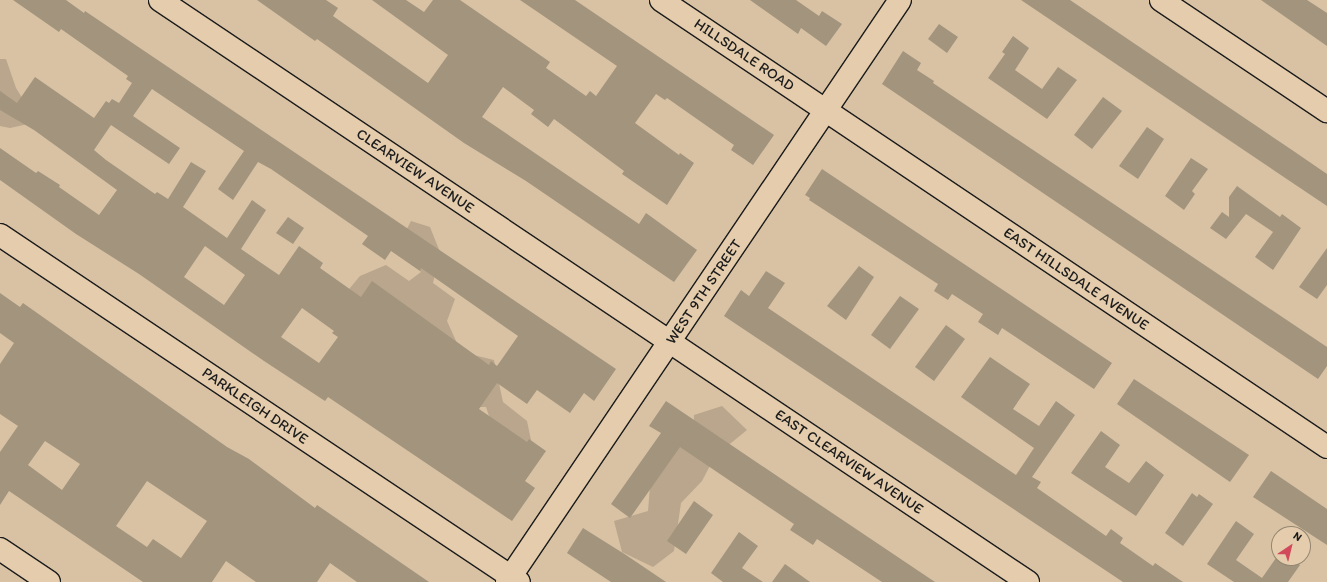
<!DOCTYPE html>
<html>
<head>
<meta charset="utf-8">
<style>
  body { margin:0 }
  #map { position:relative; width:1327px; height:582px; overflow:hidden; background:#d8c2a3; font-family:Itim,sans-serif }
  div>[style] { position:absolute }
  .green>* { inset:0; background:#b9a68d }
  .building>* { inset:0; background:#a3947e }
  .roads { filter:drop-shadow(1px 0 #1c1c1c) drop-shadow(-1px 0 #1c1c1c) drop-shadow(0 1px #1c1c1c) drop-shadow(0 -1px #1c1c1c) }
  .minor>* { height:22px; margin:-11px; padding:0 11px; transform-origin:11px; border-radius:11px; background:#e4ccac }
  span { translate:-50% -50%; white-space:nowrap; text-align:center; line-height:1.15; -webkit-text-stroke:4px #e4ccac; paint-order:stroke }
  .street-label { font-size:15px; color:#1c1c1c }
  .north { position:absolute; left:1271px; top:526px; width:40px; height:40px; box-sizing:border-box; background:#e4ccac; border:1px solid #948672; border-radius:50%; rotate:35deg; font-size:11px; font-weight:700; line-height:16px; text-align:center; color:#1c1c1c }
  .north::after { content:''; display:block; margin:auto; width:14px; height:18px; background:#d1495b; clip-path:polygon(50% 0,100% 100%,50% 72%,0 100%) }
</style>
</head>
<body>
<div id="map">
  <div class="green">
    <div style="clip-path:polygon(0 59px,6px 59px,16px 88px,37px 122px,10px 128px,0 126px)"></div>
    <div style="clip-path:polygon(411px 221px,430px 227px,440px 252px,433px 283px,455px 299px,447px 321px,461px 352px,494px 360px,503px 402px,527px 421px,532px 445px,498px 443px,486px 407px,455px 407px,340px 300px,360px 276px,386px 265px,409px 281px,421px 272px,398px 246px)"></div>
    <div style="clip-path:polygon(722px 406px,747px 430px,715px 456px,702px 481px,681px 503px,674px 551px,653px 567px,622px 552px,614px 521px,648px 511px,653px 449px,693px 444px,694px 415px)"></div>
  </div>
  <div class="building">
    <div style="clip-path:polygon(evenodd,13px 0,66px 0,84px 13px,85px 11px,616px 369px,594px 401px,584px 393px,570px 413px,537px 390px,527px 404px,497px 383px,479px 409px,527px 442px,529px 439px,546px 451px,525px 481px,535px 488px,512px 521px,328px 397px,325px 401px,264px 361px,139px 274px,76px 234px,0 180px,0 148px,36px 173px,38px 171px,60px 185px,59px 187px,99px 215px,117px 190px,34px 130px,0 110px,0 91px,17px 103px,35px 77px,94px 118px,106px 101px,109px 103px,112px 99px,119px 103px,132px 83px,126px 79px,128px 76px,61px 29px,59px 32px,13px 0,152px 89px,244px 151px,218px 189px,233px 200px,258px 162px,271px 169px,368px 236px,362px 244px,385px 260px,391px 251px,420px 271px,421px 268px,518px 336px,497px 366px,491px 361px,489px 365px,372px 281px,361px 297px,320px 268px,323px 263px,299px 246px,279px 275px,241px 249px,266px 210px,252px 200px,227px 238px,183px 207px,206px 171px,191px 162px,168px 199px,157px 192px,155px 194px,106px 160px,94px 150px,111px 125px,169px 164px,180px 148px,133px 116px,152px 89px,13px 0,205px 246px,245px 275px,224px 305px,184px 277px,205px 246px,13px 0,302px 308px,334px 331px,332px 333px,338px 337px,319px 363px,281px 337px,302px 308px)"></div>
    <div style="clip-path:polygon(257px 0,326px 0,338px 8px,333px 16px,428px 83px,448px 55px,372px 0,406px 0,424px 12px,433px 0,460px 0,550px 62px,546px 68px,586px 96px,590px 91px,596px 96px,617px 66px,520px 0,575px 0,774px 135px,753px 165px,731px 150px,734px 145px,667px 98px,665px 100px,656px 94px,635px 123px,679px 155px,680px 153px,694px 163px,667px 205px,622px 174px,624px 171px,554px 119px,548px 127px,531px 114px,534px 110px,503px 87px,482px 117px,639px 224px,646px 213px,697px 250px,674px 282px,526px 181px,464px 143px,317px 39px,315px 41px)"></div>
    <div style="clip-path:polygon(750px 0,796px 0,819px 16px,822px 11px,842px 24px,826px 46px,801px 28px,798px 34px)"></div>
    <div style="clip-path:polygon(1021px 0,1070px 0,1292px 150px,1327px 174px,1327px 206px)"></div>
    <div style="clip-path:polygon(1261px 0,1307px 0,1327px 13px,1327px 46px)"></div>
    <div style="clip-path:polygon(939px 24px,958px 37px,947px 53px,928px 39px)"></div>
    <div style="clip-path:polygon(1013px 36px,1029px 48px,1015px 70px,1042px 89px,1058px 67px,1077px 80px,1047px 119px,988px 78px,1005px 54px,1002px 52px)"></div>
    <div style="clip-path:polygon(903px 51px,921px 63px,917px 70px,934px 81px,933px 83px,1327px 347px,1327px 366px,1318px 379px,882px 84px)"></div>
    <div style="clip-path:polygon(1103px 97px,1122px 111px,1092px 149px,1074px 135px)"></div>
    <div style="clip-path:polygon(1147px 127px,1164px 139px,1138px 179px,1119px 166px)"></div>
    <div style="clip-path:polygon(1191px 158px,1208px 169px,1192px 191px,1195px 194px,1184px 210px,1165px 196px)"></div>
    <div style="clip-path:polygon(822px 169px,1112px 363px,1094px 389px,1002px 328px,998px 335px,978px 322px,983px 314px,952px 294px,948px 300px,934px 291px,938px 284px,809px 200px,810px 198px,805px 195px)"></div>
    <div style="clip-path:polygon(1237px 186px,1280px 217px,1282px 214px,1301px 228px,1273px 270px,1255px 257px,1273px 232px,1246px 214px,1226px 239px,1210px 228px,1222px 212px,1229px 217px,1229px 197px)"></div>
    <div style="clip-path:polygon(288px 217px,304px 228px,293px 244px,276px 233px)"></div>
    <div style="clip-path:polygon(1327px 248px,1327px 285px,1317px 299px,1299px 287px)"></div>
    <div style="clip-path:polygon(859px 266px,874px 277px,846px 320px,827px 306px)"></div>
    <div style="clip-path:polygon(766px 271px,785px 283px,768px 308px,1016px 475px,1034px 448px,961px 397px,990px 357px,1030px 384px,1013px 409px,1039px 426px,1056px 401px,1075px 415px,1032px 477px,1041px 482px,1037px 488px,1106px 536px,1111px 529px,1123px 538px,1120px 543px,1153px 566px,1155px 563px,1183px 582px,1123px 582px,724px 316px,741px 290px,749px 296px)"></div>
    <div style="clip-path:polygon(evenodd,0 293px,20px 307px,23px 303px,227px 447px,249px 459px,315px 508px,317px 505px,429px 582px,357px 582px,330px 563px,317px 582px,256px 582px,226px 561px,212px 582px,143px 582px,9px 491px,0 505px,0 452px,18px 426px,0 414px,0 364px,14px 343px,0 333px,0 293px,45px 441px,80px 464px,62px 490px,28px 465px,45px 441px,0 293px,147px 481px,207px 521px,181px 558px,153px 539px,147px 547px,116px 526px,147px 481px)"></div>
    <div style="clip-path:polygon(900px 296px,919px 309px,890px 349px,871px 335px)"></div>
    <div style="clip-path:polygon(946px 325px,965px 339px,934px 381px,915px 367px)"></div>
    <div style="clip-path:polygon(1134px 379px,1249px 455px,1230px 482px,1117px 404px)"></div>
    <div style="clip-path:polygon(666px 401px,789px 484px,935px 582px,882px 582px,817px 539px,813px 545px,790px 530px,794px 524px,680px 447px,630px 518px,611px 504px,661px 433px,649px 426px)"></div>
    <div style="clip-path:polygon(1101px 431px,1120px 445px,1105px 467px,1129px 483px,1146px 461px,1164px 475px,1136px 516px,1071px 473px)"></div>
    <div style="clip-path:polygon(1271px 471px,1327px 509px,1327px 545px,1253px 497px)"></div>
    <div style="clip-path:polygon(1192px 493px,1197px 497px,1199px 494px,1213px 504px,1183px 546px,1165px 533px)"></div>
    <div style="clip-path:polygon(694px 501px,713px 515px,686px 554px,667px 541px)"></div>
    <div style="clip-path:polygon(1236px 521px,1254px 534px,1236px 560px,1262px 578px,1276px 558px,1291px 558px,1300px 565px,1288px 582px,1234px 582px,1207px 564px)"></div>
    <div style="clip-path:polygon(583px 528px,626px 555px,666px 582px,611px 582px,567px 553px)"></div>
    <div style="clip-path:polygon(739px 532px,758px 546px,742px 568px,763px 582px,723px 582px,711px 573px)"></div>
    <div style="clip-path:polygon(785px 564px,810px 582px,772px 582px)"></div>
  </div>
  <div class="roads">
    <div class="minor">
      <div style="left:160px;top:0;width:1045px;rotate:33.84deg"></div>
      <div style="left:661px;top:0;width:802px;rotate:33.87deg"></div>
      <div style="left:1161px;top:0;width:200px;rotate:33.8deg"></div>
      <div style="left:0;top:235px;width:624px;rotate:33.77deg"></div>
      <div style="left:0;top:549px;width:59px;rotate:34deg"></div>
      <div style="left:507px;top:582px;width:702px;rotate:-55.97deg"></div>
    </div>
  </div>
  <div class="street-label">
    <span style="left:744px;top:55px;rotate:34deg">HILLSDALE ROAD</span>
    <span style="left:415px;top:171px;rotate:34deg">CLEARVIEW AVENUE</span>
    <span style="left:1076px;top:279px;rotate:34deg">EAST HILLSDALE AVENUE</span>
    <span style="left:704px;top:292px;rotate:-56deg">WEST 9TH STREET</span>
    <span style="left:255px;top:406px;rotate:34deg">PARKLEIGH DRIVE</span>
    <span style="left:849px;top:462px;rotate:34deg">EAST CLEARVIEW AVENUE</span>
  </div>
  <div class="north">N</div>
</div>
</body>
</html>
